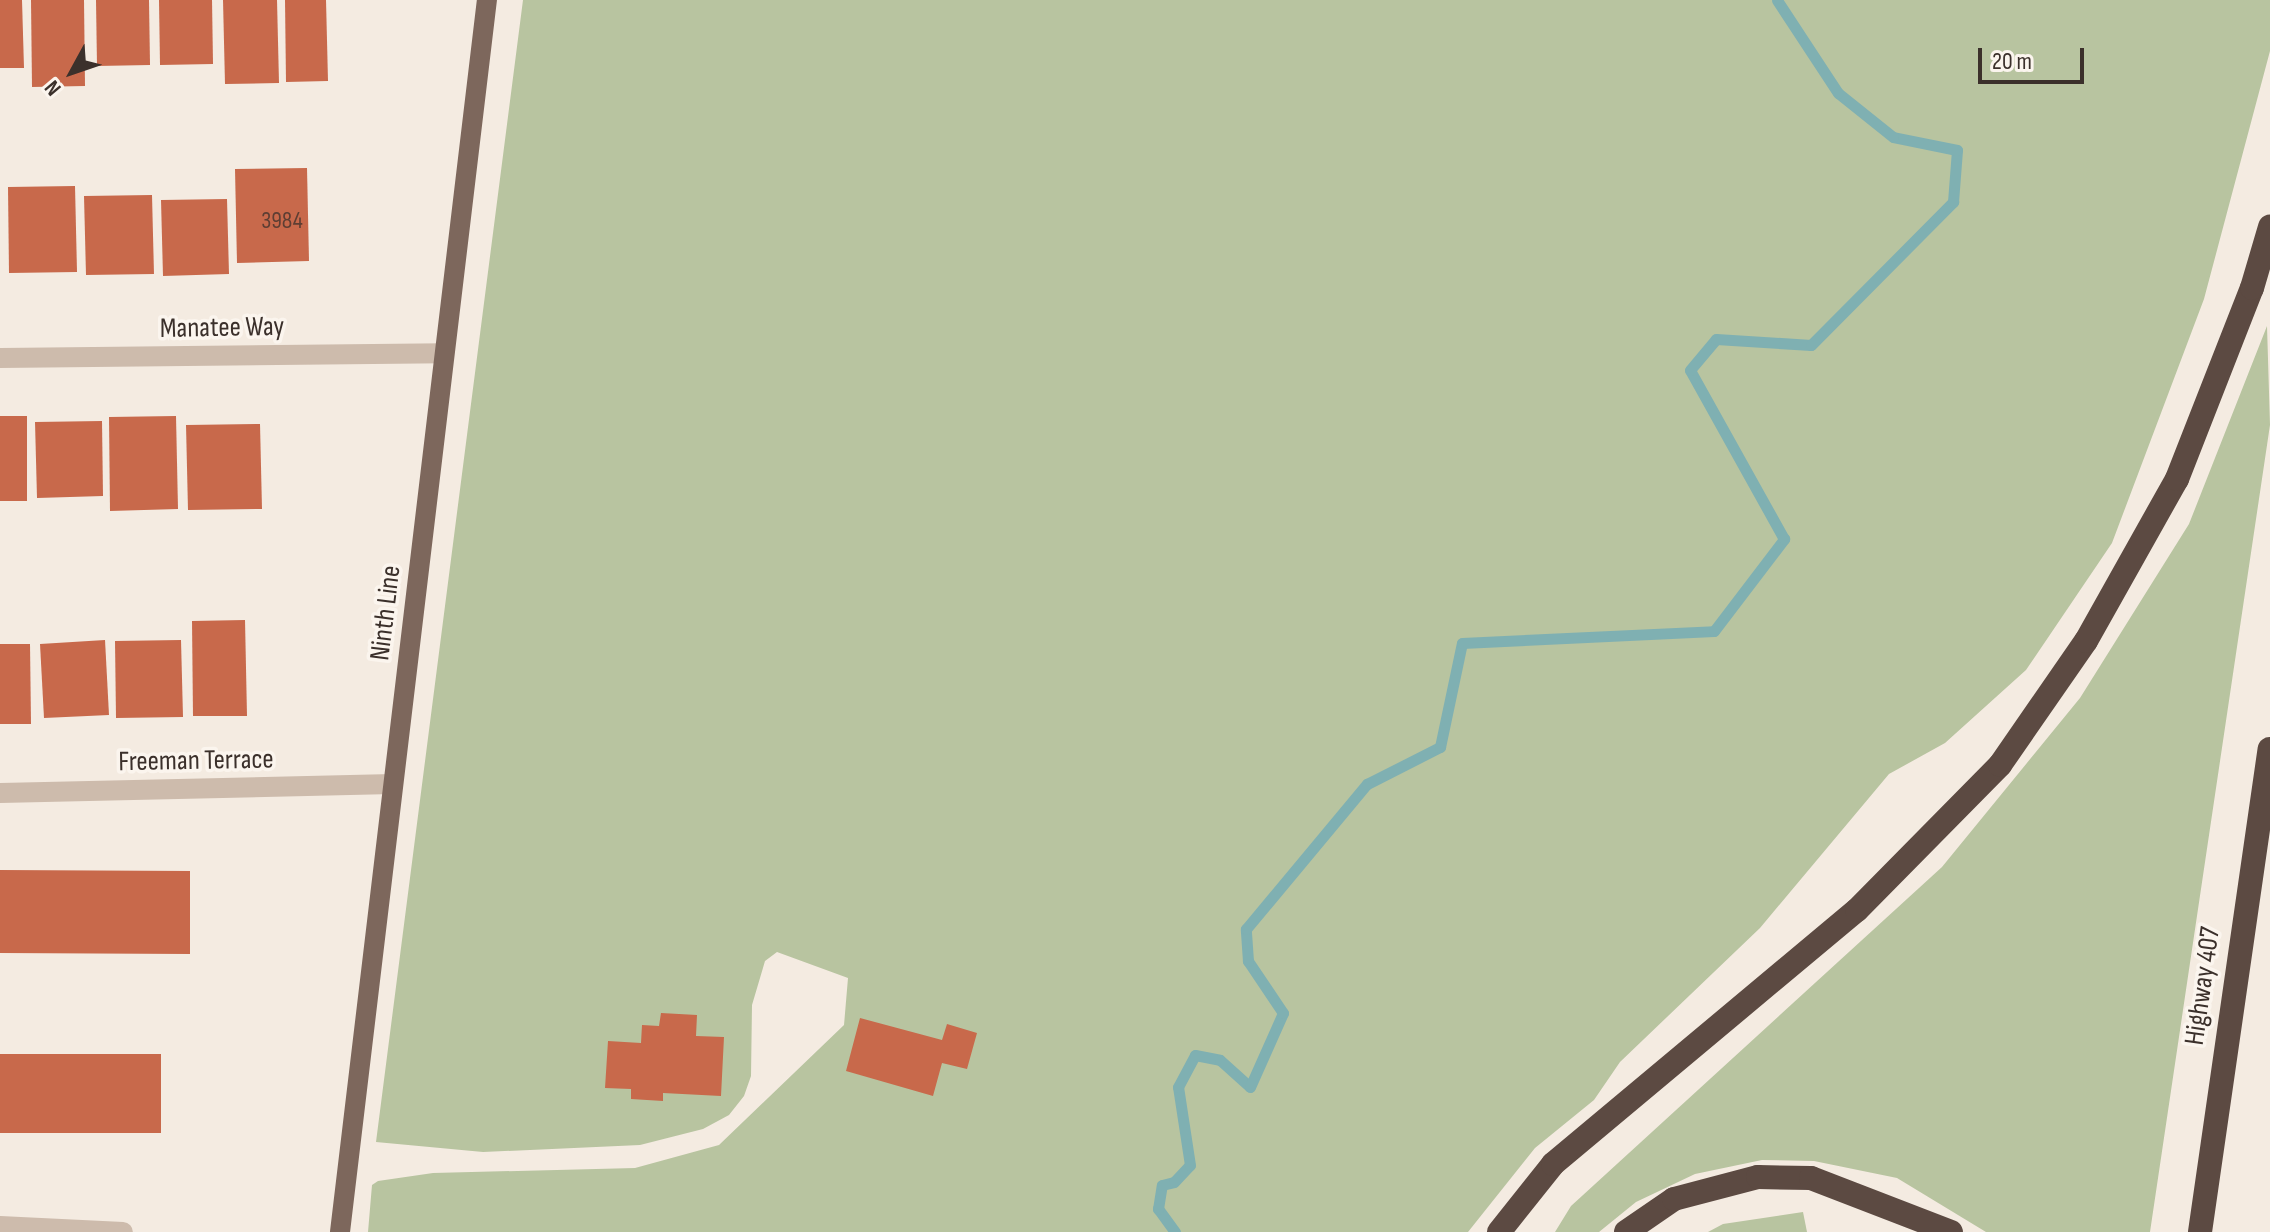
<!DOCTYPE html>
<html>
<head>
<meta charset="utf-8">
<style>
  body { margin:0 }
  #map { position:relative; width:2270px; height:1232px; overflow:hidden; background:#f4ebe1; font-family:"Sofia Sans Condensed",sans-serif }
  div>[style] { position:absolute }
  .green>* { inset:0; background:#b8c4a0 }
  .stream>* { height:11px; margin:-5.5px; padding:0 5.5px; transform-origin:5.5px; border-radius:5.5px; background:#7fb0b2 }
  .building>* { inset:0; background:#c8694b }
  .minor>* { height:20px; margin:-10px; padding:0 10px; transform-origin:10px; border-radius:10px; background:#cdbbac }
  .major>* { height:20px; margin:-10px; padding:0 10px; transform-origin:10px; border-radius:10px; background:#7d675c }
  .highway>* { height:24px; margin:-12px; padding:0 12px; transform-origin:12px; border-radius:12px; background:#5c4a42 }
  span { translate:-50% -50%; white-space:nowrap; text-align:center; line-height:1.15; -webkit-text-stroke:7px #fbf5ee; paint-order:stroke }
  .number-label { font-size:24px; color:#5e3e33 }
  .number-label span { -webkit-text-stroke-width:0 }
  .street-label { font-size:28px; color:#3b302b }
  .north { position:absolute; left:32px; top:32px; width:80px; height:80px; -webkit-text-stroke:6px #fbf5ee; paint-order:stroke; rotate:230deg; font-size:22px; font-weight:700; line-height:32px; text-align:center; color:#3b302b }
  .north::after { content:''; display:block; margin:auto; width:28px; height:36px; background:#3b302b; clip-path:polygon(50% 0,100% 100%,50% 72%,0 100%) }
  .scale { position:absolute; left:1978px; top:48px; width:106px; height:36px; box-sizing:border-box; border:4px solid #3b302b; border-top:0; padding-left:10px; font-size:24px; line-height:28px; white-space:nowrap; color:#3b302b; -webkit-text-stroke:6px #fbf5ee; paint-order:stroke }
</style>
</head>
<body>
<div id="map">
  <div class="green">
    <div style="clip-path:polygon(523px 0,2270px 0,2270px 51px,2204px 299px,2112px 543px,2026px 670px,1945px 743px,1889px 774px,1760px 928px,1620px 1062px,1594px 1100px,1535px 1148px,1468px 1232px,368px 1232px,372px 1185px,378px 1181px,433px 1173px,635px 1168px,719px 1145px,844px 1025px,848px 978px,777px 952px,765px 961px,752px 1005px,751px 1076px,744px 1096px,729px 1115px,703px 1129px,640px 1145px,483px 1152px,376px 1142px)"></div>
    <div style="clip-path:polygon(2267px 326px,2270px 425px,2150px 1232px,1986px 1232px,1897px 1178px,1814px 1161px,1762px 1160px,1695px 1174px,1636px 1202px,1599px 1232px,1555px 1232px,1571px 1206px,1942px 867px,2080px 698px,2189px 524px)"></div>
    <div style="clip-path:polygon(1803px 1212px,1807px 1232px,1708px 1232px,1723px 1224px)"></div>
  </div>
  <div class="stream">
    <div style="left:1175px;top:1232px;width:29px;rotate:-126deg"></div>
    <div style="left:1158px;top:1209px;width:24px;rotate:-81deg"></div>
    <div style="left:1162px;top:1185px;width:12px;rotate:-14deg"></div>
    <div style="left:1174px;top:1182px;width:23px;rotate:-47deg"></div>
    <div style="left:1190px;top:1165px;width:79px;rotate:-98.7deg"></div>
    <div style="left:1178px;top:1087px;width:36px;rotate:-62deg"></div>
    <div style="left:1195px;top:1055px;width:25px;rotate:11deg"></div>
    <div style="left:1220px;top:1060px;width:40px;rotate:42deg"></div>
    <div style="left:1250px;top:1087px;width:81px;rotate:-66deg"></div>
    <div style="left:1283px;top:1013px;width:63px;rotate:-123.9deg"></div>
    <div style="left:1248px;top:961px;width:32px;rotate:-94deg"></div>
    <div style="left:1246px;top:929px;width:189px;rotate:-50.2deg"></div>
    <div style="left:1367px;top:784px;width:82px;rotate:-26.9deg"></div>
    <div style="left:1440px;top:747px;width:106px;rotate:-78.1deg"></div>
    <div style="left:1462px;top:643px;width:252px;rotate:-2.7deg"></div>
    <div style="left:1714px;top:631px;width:116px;rotate:-52.7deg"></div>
    <div style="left:1784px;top:539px;width:193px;rotate:-119.1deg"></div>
    <div style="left:1690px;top:370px;width:40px;rotate:-50deg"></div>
    <div style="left:1716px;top:339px;width:95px;rotate:3.6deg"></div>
    <div style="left:1811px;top:345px;width:202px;rotate:-45.2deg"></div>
    <div style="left:1953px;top:202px;width:52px;rotate:-85.6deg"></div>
    <div style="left:1957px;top:150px;width:65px;rotate:-168.5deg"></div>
    <div style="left:1893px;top:137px;width:70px;rotate:-141.3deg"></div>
    <div style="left:1838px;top:93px;width:111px;rotate:-123.3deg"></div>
  </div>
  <div class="building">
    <div style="clip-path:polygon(0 0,22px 0,24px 68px,0 68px)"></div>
    <div style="clip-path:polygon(31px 0,84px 0,85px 86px,32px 87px)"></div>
    <div style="clip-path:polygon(96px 0,149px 0,150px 65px,97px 66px)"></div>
    <div style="clip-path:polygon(159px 0,212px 0,213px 64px,160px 65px)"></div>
    <div style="clip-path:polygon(223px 0,277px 0,279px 83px,225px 84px)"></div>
    <div style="clip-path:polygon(285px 0,326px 0,328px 81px,286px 82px)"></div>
    <div style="clip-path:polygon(307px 168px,309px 261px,237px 263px,235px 169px)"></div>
    <div style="clip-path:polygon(75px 186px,77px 272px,9px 273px,8px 187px)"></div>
    <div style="clip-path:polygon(152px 195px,154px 274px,86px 275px,84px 196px)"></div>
    <div style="clip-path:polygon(227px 199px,229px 274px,163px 276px,161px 200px)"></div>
    <div style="clip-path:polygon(0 416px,27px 416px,27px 501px,0 501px)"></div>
    <div style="clip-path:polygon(176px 416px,178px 509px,110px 511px,109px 417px)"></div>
    <div style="clip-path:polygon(102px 421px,103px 496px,37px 498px,35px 422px)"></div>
    <div style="clip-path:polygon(260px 424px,262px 509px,188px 510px,186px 425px)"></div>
    <div style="clip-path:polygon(245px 620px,247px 716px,193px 716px,192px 621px)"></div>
    <div style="clip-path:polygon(105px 640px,109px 715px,44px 718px,40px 644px)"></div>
    <div style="clip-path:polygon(181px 640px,183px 717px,116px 718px,115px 641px)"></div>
    <div style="clip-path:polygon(0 644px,30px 644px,31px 724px,0 724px)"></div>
    <div style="clip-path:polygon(0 870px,190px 871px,190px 954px,0 953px)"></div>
    <div style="clip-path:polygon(661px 1013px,697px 1015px,696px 1036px,724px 1037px,721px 1096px,663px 1093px,663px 1101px,631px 1099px,631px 1089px,605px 1088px,608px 1041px,641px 1043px,642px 1025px,659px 1026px)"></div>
    <div style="clip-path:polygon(860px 1018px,942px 1040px,947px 1024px,977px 1033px,967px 1069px,942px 1063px,933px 1096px,846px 1071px)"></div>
    <div style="clip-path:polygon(0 1054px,161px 1054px,161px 1133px,0 1133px)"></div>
  </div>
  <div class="minor">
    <div style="left:0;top:358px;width:444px;rotate:-0.6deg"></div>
    <div style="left:0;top:793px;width:393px;rotate:-1.3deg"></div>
    <div style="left:0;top:1226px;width:123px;rotate:2.8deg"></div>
  </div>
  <div class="major">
    <div style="left:340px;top:1232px;width:1241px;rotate:-83.2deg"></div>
  </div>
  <div class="highway">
    <div style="left:1499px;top:1232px;width:87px;rotate:-51.5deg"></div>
    <div style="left:1553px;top:1164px;width:396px;rotate:-39.9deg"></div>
    <div style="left:1857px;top:910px;width:204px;rotate:-45.4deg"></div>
    <div style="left:2000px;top:765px;width:151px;rotate:-55.3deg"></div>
    <div style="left:2086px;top:641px;width:186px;rotate:-60.7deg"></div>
    <div style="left:2177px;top:479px;width:205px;rotate:-68.6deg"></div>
    <div style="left:2252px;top:288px;width:64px;rotate:-73.6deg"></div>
    <div style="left:1626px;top:1232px;width:58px;rotate:-34.5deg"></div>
    <div style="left:1674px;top:1199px;width:87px;rotate:-14.7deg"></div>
    <div style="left:1758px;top:1177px;width:53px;rotate:1.1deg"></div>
    <div style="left:1811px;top:1178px;width:150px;rotate:21.1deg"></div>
    <div style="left:2200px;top:1232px;width:488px;rotate:-81.8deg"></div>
  </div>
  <div class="number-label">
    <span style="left:282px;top:221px">3984</span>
  </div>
  <div class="street-label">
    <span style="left:222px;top:328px;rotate:-1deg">Manatee Way</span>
    <span style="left:386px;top:613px;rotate:-83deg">Ninth Line</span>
    <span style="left:196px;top:761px;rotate:-1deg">Freeman Terrace</span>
    <span style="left:2203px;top:986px;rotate:-82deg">Highway 407</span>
  </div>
  <div class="north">N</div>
  <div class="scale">20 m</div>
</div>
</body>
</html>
